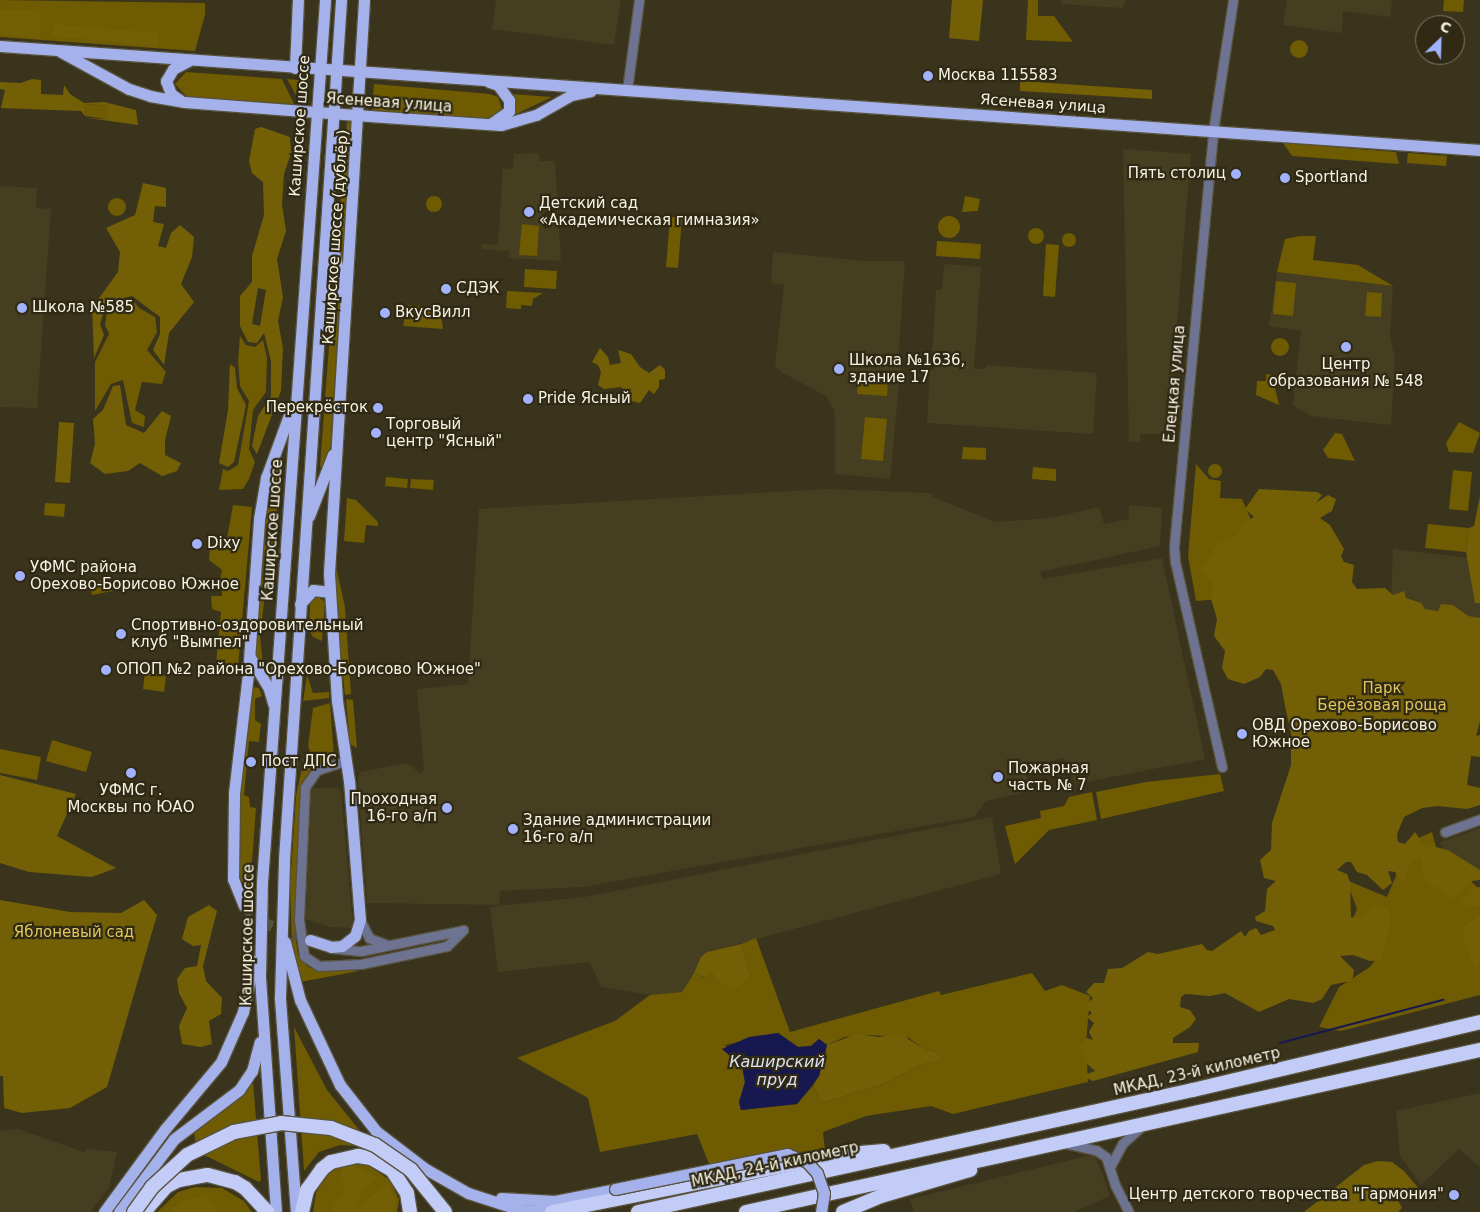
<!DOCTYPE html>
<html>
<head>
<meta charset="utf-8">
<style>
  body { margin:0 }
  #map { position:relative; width:1480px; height:1212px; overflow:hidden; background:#3a341d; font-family:"DejaVu Sans",sans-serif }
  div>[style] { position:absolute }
  .built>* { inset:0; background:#463e20 }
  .green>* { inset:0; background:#6e5b02 }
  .round { border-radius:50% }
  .forest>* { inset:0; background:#736006 }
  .water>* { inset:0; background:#16184f }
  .stream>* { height:2px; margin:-1px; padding:0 1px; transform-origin:1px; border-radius:1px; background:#16184f }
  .major-tunnel>* { height:11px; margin-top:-5.5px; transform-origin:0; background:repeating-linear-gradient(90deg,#56513b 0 11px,transparent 0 16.5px) }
  .roads { filter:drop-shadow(1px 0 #58533d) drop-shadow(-1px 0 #58533d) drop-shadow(0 1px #58533d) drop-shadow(0 -1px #58533d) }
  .minor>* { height:9px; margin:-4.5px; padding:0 4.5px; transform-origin:4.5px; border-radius:4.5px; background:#6d7390 }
  .major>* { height:11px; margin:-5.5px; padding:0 5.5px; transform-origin:5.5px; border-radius:5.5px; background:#a5b1eb }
  .highway>* { height:14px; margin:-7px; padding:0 7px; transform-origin:7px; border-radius:7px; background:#c2ccf6 }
  .bridges { filter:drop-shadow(1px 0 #58533d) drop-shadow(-1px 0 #58533d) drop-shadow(0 1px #58533d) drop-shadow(0 -1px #58533d) }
  .major-bridge>* { height:11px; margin:-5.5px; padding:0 5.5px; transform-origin:5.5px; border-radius:5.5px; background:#a5b1eb }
  .highway-bridge>* { height:14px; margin:-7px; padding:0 7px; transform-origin:7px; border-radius:7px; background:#c2ccf6 }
  .dots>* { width:14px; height:14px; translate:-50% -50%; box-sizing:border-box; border:2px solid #302a14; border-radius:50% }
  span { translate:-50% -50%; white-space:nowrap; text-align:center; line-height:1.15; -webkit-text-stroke:4.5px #302a14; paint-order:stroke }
  .poi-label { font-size:15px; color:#f6f3e5 }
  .left { translate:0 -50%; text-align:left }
  .right { translate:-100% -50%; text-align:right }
  .street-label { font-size:15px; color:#f6f3e5 }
  .park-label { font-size:15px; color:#e1c65b }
  .water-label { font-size:16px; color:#dbe0f3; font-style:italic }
  .north { position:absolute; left:1415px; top:15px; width:50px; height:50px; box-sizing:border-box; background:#302a14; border:1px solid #7f7a68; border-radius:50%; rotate:24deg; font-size:14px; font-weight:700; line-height:20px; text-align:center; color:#f6f3e5 }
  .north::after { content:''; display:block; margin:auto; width:18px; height:22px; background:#a3b2fd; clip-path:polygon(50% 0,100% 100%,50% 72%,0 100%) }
</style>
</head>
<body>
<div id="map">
  <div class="built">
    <div style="clip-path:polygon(496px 0,621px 0,614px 45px,492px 29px)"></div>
    <div style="clip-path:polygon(1060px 0,1126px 0,1122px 8px,1063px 4px)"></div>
    <div style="clip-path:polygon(1287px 0,1392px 0,1390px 17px,1343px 11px,1342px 33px,1283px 25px)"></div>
    <div style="clip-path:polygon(1123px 149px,1191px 154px,1168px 434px,1140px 434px,1140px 442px,1129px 442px)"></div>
    <div style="clip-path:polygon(539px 153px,539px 161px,555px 161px,561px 261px,509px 258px,509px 251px,482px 249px,482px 244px,498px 245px,503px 168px,513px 169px,514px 154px)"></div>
    <div style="clip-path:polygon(0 186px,37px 188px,36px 208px,51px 209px,37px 408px,0 407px)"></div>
    <div style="clip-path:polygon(773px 252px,864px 261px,905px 261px,898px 363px,901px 364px,890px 479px,835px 474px,835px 411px,826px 396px,781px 372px,775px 365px,784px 285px,771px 283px)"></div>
    <div style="clip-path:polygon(944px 264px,981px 267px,974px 369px,985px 369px,986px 365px,1097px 373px,1093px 434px,927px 423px,930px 370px,934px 370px,935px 359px,932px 359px,936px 290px,942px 290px)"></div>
    <div style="clip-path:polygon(1277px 272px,1393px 286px,1390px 335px,1395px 359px,1391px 425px,1311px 416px,1293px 405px,1301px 331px,1269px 326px)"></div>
    <div style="clip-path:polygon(828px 489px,931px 493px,933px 497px,995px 522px,1051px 518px,1099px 507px,1104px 524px,1129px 519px,1129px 505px,1162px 508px,1160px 546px,1040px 572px,1043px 579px,1162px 558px,1205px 759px,1076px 784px,1063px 758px,1025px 768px,1030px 791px,986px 801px,974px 817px,583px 887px,500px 891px,499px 905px,367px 903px,358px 779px,360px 772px,407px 763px,421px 774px,424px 769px,417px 689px,468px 684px,479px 509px)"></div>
    <div style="clip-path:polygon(1393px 549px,1469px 558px,1475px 602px,1480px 603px,1480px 623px,1391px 605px)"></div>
    <div style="clip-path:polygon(310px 788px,339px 788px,341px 792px,353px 928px,330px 927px,306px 919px)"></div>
    <div style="clip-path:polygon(992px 817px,1001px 874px,707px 952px,682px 992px,651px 995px,601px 987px,590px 962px,498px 972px,490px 907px,584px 897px)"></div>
    <div style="clip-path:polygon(1480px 828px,1480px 877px,1443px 848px,1440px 842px)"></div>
    <div style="clip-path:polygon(1480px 1093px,1480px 1167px,1459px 1149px,1421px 1185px,1400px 1156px,1396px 1111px)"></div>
    <div style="clip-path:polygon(18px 1129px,84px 1152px,87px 1149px,117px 1152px,109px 1188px,90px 1212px,0 1212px,0 1131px)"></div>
    <div style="clip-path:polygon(1095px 1154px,1110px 1196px,1074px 1212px,914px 1212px,910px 1199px)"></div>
  </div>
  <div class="green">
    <div style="clip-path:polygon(0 0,205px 3px,205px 15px,195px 51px,0 37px)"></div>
    <div style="clip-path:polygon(1028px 0,1038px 0,1038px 16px,1054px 16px,1073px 42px,1026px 40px)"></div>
    <div style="clip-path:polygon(1444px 0,1464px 0,1463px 12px,1443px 11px)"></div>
    <div class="round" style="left:1290px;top:40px;width:18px;height:18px"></div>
    <div style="clip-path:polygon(186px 72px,282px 79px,294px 104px,187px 97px,175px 84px)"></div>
    <div style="clip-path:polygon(287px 79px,308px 81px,306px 104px,301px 104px)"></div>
    <div style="clip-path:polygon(374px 84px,490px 94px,498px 97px,502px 109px,489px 119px,372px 111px)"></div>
    <div style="clip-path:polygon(511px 94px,552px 97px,512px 116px)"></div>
    <div style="clip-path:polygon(86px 104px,109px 106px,107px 119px,85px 116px)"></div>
    <div style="clip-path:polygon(347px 122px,352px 123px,344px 260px,339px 262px,337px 242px)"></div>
    <div style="clip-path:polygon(1283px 143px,1396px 152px,1399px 164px,1292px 156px)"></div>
    <div style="clip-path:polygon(1408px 153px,1447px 156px,1446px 166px,1407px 163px)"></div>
    <div style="clip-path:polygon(965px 196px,980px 199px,978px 211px,962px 212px)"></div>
    <div class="round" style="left:426px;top:196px;width:16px;height:16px"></div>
    <div class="round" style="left:108px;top:198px;width:18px;height:18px"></div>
    <div class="round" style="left:938px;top:216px;width:22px;height:22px"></div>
    <div style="clip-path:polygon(670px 217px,682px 218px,678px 268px,666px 267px)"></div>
    <div style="clip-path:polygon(522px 224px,539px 226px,537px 256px,519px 255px)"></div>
    <div class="round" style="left:1028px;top:228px;width:16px;height:16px"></div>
    <div class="round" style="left:1062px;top:233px;width:14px;height:14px"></div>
    <div style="clip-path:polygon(1300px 236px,1316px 236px,1313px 260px,1358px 265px,1393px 286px,1277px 272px,1285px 239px)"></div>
    <div style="clip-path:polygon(937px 241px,981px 244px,980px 259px,936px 256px)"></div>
    <div style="clip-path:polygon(1046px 244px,1059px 245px,1055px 297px,1043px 296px)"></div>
    <div style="clip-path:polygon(525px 269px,557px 271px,556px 289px,524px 287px)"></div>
    <div style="clip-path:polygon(1276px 281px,1296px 283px,1293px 316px,1273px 314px)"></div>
    <div style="clip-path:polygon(507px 291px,543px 293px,533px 299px,532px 306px,521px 305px,521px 309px,506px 308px)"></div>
    <div style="clip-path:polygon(333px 292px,340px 293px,330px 456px,325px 467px,320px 467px)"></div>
    <div style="clip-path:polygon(1367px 292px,1382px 293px,1381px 317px,1365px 316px)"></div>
    <div style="clip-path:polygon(131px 298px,139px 308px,155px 317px,157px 332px,147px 350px,166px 372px,162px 384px,142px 382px,135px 410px,145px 416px,144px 427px,132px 423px,123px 380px,111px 384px,95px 411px,95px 362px,109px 334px,105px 325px,108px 306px)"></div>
    <div style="clip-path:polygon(408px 305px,440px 307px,443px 329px,403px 326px)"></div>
    <div style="clip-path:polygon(240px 336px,246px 345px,255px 347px,263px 340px,267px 358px,266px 392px,253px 410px,249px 449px,255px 462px,249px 479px,243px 489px,219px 490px,223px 469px,228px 471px,238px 465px,249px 401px,240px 386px,238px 361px)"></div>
    <div class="round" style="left:1271px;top:338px;width:18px;height:18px"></div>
    <div style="clip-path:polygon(1266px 374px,1272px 375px,1279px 405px,1256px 395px,1257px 381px,1266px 381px)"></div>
    <div style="clip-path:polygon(858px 377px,888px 379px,887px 396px,857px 394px)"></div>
    <div style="clip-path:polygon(865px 417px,887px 419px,883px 461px,861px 459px)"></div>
    <div style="clip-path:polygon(1459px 422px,1480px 433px,1473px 453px,1449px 452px,1446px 443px)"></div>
    <div style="clip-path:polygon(1335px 433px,1342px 434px,1355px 461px,1328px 458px,1323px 450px)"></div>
    <div style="clip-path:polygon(963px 447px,986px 448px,986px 460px,962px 459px)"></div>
    <div style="clip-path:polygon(281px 453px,273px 571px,270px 571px,265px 594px,260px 636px,264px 675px,255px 654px,258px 590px,266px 501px)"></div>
    <div class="round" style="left:1208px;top:464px;width:14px;height:14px"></div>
    <div style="clip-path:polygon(1196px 464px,1209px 479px,1221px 481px,1220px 498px,1242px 499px,1253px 524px,1216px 566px,1213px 588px,1221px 599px,1196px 601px,1188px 556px)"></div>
    <div style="clip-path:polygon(1033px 467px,1056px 469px,1056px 481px,1032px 479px)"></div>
    <div style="clip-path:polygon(1453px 470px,1472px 472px,1468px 511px,1449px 509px)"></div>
    <div style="clip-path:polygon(386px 477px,408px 479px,407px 488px,385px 486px)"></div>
    <div style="clip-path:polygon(411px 479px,434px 480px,433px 490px,410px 488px)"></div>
    <div style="clip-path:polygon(347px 498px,356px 500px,378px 522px,378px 526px,366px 525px,364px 543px,344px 541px)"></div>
    <div style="clip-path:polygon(45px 503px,65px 504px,64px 517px,44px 515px)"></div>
    <div style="clip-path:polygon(233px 505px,252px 507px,238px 667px,216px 664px,221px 612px,212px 609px,211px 596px,222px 596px,222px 591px,218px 590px,222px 570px,209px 560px,210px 543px,226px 544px)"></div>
    <div style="clip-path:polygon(1428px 524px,1469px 528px,1466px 552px,1425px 548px)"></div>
    <div style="clip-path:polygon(337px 571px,345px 607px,351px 694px,345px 695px,333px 572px)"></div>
    <div style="clip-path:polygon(110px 579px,112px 591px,92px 595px,90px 583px)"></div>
    <div style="clip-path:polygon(316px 595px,325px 602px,322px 641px,313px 637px,309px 630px,310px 602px)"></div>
    <div style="clip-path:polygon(145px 672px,166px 676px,164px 692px,143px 689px)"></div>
    <div style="clip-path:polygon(307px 675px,313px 693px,329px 692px,329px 698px,303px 701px)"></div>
    <div style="clip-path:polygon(253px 687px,259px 688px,262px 696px,255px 699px,255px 720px,261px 724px,259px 742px,249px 741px,244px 795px,249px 797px,250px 807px,256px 808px,249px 902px,238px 871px,240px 791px)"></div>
    <div style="clip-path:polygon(346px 699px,353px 700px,357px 748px,350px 744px)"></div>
    <div style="clip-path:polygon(330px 703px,334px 755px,311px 769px,300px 786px,295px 935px,298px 955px,308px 967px,321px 971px,359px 971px,300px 982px,292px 948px,290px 887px,296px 796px,305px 754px,310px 751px,308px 746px,313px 708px)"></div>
    <div style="clip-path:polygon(52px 740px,92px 752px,86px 772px,46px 761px)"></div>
    <div style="clip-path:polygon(0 749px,41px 757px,37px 780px,0 773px)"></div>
    <div style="clip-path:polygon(1220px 774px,1224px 791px,1101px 819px,1096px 792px,1146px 782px)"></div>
    <div style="clip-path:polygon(1092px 792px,1097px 820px,1049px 830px,1015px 864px,1005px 826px,1041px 818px,1040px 811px,1064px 806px,1069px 797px)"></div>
    <div style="clip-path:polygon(1432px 832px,1436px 847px,1480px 890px,1480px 995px,1341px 1031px,1319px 1027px,1339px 987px,1370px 967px,1378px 956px,1369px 915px,1351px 923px,1357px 909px,1346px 880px,1387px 897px,1410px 842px)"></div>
    <div style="clip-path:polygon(evenodd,756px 938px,790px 1032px,939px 991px,941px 995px,1032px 973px,1045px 991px,1062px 985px,1090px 996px,1086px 1044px,1088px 1082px,953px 1114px,931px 1106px,866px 1116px,823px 1132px,825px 1150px,712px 1171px,697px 1134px,600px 1152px,588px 1098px,517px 1058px,615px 1021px,650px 995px,682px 992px,694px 973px,706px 978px,712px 972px,751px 977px,741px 944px,756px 938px,778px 1033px,798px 1047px,811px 1046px,819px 1039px,827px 1045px,845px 1037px,869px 1035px,909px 1038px,921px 1047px,939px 1053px,940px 1060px,920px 1065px,883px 1084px,822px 1103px,813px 1086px,797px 1104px,741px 1110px,739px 1102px,745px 1082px,742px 1066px,725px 1045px,778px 1033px)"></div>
    <div style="clip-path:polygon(294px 1027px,327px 1090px,373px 1147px,340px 1145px,319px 1152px,304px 1171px)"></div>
    <div style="clip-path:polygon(253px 1082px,261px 1180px,259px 1182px,202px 1154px,196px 1145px,194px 1132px,243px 1094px)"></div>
    <div style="clip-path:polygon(348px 1163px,369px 1166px,390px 1180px,399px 1200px,397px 1212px,313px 1212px,316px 1193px,327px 1173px)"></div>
    <div style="clip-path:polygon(195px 1187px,222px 1188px,244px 1201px,252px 1212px,157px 1212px,178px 1192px)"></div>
  </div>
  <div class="forest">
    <div style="clip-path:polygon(952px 0,983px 0,979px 41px,949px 38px)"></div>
    <div style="clip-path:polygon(0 9px,40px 11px,40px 38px,0 35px)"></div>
    <div style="clip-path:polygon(53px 24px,159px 33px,158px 46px,52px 36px)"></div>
    <div style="clip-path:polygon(32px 79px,41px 80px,41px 94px,63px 95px,64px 85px,70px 94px,84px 103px,104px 102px,136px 110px,138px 125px,88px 118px,107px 119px,108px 106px,86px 104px,85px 116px,81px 111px,1px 108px,5px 90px,0 89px,0 82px,21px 83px)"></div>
    <div style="clip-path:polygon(1020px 81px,1152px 90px,1152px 99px,1020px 91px)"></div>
    <div style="clip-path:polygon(evenodd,261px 127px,290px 137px,291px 153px,284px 174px,282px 204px,286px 231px,277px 259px,283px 297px,278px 321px,283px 348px,281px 391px,257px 454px,252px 446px,258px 416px,271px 396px,271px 361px,264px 333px,257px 343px,248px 342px,240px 326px,240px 296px,252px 282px,252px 256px,264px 215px,263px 182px,252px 173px,249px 161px,255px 129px,261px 127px,258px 288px,266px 290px,260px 326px,252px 324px,258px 288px)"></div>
    <div style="clip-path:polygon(143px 183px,166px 188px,166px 207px,155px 206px,153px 222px,164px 224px,158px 246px,166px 248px,171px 233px,180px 225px,194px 237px,192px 257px,181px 284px,194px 302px,169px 333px,164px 365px,153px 350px,160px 334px,160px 317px,132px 296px,106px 303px,100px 324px,104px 335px,94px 358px,92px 308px,118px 272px,120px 252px,106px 228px,135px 215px)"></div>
    <div style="clip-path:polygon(600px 348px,608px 357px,610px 365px,621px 363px,618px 350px,631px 354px,640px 367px,649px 373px,660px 365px,665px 370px,665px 379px,659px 380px,659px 387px,654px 394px,649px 390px,640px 403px,632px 401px,621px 387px,604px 389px,598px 385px,601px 372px,598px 365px,592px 362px)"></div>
    <div style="clip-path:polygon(230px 364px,235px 368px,237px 388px,246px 405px,234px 462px,228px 467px,219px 463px,228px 410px)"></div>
    <div style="clip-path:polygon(120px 385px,126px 425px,144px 433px,162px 411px,171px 416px,165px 440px,165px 455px,181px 463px,177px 471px,162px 476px,140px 463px,128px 471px,105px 474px,90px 463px,95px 444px,93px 419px,103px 410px,113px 386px)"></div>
    <div style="clip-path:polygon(59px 422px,74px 423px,70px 483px,55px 482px)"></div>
    <div style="clip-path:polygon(1259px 489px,1317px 492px,1322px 495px,1316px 503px,1328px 495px,1336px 499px,1332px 511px,1320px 518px,1330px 525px,1344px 549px,1341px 556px,1344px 562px,1354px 565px,1352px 582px,1357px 589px,1385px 588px,1393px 595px,1404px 591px,1406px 598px,1421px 603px,1425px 609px,1438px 611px,1441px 604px,1453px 605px,1468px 616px,1480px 618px,1480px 721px,1476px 736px,1480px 735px,1480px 757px,1471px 756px,1467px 785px,1480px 788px,1480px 805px,1467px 809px,1438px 806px,1422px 808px,1404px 817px,1397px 834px,1398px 842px,1405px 844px,1415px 832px,1423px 844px,1448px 850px,1480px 870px,1480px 880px,1472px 881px,1454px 899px,1424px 880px,1422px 859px,1419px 858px,1410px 864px,1404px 882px,1402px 883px,1395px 872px,1388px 871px,1392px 883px,1383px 890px,1367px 875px,1357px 872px,1351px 862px,1346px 862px,1337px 870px,1347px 874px,1350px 882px,1351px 917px,1360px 919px,1374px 906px,1384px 907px,1390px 912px,1392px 920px,1380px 960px,1370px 961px,1353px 955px,1340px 956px,1354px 970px,1353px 977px,1350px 981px,1331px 985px,1322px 999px,1313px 1003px,1289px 999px,1259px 1012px,1225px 993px,1210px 996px,1185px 994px,1181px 997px,1180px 1007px,1190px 1010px,1196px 1019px,1190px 1027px,1173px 1038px,1173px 1043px,1199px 1043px,1198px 1052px,1093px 1081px,1082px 1076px,1095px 1071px,1084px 1061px,1083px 1050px,1078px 1046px,1087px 1038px,1093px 1040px,1089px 1032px,1094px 1023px,1087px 1017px,1092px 1013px,1085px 1007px,1093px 998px,1086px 992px,1094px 983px,1104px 983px,1108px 969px,1122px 968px,1148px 952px,1158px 954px,1202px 944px,1207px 950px,1212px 951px,1241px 931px,1245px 937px,1249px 931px,1256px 928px,1261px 935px,1275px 930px,1273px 926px,1256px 921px,1255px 917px,1265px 911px,1267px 889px,1276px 881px,1264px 878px,1260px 860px,1271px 850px,1272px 823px,1291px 765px,1291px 733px,1285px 706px,1281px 684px,1273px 670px,1266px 669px,1260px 677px,1244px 684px,1228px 679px,1222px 668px,1225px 651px,1214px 636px,1217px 619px,1211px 599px,1213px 584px,1202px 570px,1218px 543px,1237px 535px,1245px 522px,1254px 517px,1245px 509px)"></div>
    <div style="clip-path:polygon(1480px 496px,1480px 603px,1475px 603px,1466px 552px,1469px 528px,1474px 526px)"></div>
    <div style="clip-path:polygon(0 775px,76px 794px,57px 836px,116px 868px,92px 877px,29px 872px,0 863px)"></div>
    <div style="clip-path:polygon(1480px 887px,1480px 907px,1461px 904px,1460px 898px,1469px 895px,1468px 889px)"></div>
    <div style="clip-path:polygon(0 900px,70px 912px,121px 913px,144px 900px,157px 915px,107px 1087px,70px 1108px,22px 1113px,4px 1108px,3px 1076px,0 1076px)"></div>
    <div style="clip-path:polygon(209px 905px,217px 911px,203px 966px,206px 981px,222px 998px,221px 1014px,209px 1021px,212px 1044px,201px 1047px,182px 1044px,179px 1026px,187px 1008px,179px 993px,177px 979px,185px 968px,197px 966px,201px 945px,193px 946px,182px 939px,188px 917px)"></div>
    <div style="clip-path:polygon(1480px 914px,1480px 964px,1475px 966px,1463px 939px,1464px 927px)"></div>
    <div style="clip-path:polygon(741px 944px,751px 977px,734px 989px,720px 982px,712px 972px,707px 978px,694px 973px,701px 957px,707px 952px)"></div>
    <div style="clip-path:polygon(857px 1034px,879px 1037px,900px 1034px,921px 1047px,939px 1053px,941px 1060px,920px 1065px,883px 1084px,822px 1103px,813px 1086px,819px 1076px,827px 1045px)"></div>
    <div style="clip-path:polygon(1378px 1161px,1392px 1162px,1404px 1171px,1420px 1190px,1412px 1198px,1400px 1189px,1394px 1193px,1402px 1208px,1398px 1212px,1304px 1212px,1364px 1165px)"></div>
    <div style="clip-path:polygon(352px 1165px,379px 1177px,362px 1191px,355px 1210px,387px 1183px,395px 1200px,394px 1212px,334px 1212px,331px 1203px,347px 1193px,339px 1177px,343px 1168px)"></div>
    <div style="clip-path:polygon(207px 1195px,219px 1212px,172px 1212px,173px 1207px,181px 1202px)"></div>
  </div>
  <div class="water">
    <div style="clip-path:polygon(778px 1033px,798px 1047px,811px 1046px,819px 1039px,827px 1045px,819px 1076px,797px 1104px,741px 1110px,739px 1102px,745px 1082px,742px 1066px,722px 1049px,749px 1037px)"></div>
  </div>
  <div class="stream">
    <div style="left:1280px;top:1043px;width:169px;rotate:-14.8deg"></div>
  </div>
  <div class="major-tunnel">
    <div style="left:244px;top:906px;width:24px;rotate:42deg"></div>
    <div style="left:262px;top:922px;width:51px;rotate:20.6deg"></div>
  </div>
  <div class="roads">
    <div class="minor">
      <div style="left:627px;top:90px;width:91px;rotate:-82.4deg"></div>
      <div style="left:345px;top:761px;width:29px;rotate:162deg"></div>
      <div style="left:317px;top:770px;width:21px;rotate:125deg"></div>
      <div style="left:305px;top:787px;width:133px;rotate:92.6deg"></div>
      <div style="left:299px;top:920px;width:36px;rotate:82deg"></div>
      <div style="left:304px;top:956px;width:18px;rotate:34deg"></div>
      <div style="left:319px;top:966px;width:42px;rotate:-2.7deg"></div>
      <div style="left:361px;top:964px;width:88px;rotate:-11.8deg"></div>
      <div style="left:447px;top:946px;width:23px;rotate:-45deg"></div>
      <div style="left:1222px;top:767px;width:210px;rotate:-102.9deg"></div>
      <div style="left:1175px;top:562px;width:16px;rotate:-94deg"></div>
      <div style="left:1174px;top:546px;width:417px;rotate:-84.6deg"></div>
      <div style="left:1213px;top:131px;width:133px;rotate:-81.3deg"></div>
      <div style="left:1445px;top:832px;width:37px;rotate:-20deg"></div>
      <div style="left:360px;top:920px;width:20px;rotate:63deg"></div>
      <div style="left:369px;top:938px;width:19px;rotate:21deg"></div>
      <div style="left:331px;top:948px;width:30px;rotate:6deg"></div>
      <div style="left:361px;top:951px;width:104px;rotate:-11.6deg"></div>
      <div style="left:1069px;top:1144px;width:28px;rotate:13deg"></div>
      <div style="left:1096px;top:1150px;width:12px;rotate:35deg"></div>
      <div style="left:1106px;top:1157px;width:29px;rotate:72deg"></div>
      <div style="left:1115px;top:1185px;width:30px;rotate:63deg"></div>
      <div style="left:1110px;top:1167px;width:26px;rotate:-62deg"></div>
      <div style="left:1122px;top:1144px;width:27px;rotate:-42deg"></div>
    </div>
    <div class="major">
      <div style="left:0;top:46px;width:1484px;rotate:4.02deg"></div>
      <div style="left:61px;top:52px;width:77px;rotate:28.6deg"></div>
      <div style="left:129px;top:89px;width:22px;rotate:18deg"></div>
      <div style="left:150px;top:96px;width:35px;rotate:10deg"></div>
      <div style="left:184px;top:102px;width:186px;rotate:4.3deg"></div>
      <div style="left:369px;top:116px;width:132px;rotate:3.9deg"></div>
      <div style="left:501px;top:125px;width:36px;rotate:-16deg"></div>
      <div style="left:536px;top:115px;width:40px;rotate:-29.7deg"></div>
      <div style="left:571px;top:95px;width:20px;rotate:-11deg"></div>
      <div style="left:295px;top:68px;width:68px;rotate:-87.5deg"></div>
      <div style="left:489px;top:82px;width:9px;rotate:18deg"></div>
      <div style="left:498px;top:85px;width:19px;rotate:54deg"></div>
      <div style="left:509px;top:100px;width:11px;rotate:90deg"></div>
      <div style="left:509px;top:111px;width:21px;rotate:145deg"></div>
      <div style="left:180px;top:100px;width:11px;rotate:-146deg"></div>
      <div style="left:171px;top:94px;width:14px;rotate:-111deg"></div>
      <div style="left:166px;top:81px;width:14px;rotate:-60deg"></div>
      <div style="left:173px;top:69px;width:17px;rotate:-28deg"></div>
      <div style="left:329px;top:229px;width:66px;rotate:77.7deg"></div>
      <div style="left:309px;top:516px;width:66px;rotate:-68.8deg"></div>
      <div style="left:300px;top:604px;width:19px;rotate:-47deg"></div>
      <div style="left:313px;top:590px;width:17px;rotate:7deg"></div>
      <div style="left:250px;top:657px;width:37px;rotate:59deg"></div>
      <div style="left:269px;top:689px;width:15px;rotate:74deg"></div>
      <div style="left:244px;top:906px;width:29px;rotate:-112deg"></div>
      <div style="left:233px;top:879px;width:86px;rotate:-89.3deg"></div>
      <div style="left:234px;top:793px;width:120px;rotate:-83.3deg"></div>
      <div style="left:248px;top:674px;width:155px;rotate:-85.9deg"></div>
      <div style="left:259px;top:519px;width:42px;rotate:-80.3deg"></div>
      <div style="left:266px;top:478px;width:76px;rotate:-69.9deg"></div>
      <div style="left:310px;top:940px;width:22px;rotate:18deg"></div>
      <div style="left:331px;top:947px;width:11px;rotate:-5deg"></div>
      <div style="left:342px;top:946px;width:16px;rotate:-38deg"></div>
      <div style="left:355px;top:936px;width:17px;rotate:-73deg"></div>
      <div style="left:360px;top:920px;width:139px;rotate:-94.5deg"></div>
      <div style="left:349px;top:781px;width:81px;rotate:-98.5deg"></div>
      <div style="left:337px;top:701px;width:128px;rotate:-93.6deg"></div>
      <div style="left:329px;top:573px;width:574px;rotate:-86.5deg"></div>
      <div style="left:285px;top:942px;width:60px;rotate:75.5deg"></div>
      <div style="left:300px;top:1000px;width:94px;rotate:64.8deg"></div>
      <div style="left:340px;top:1085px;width:58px;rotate:52deg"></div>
      <div style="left:376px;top:1131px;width:61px;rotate:37.6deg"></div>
      <div style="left:424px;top:1168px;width:51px;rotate:29.6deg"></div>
      <div style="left:468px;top:1193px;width:55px;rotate:18.1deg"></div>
      <div style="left:520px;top:1210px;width:35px;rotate:2deg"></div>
      <div style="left:501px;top:1198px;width:54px;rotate:3.2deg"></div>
      <div style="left:555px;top:1201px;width:61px;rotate:-11.3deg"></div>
      <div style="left:104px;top:1212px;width:103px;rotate:-53.7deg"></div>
      <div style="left:165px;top:1129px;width:87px;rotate:-50.1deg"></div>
      <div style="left:221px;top:1062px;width:55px;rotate:-66.3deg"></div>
      <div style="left:243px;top:1012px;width:52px;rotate:-77.8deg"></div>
      <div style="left:119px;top:1212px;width:91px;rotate:-53deg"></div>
      <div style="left:174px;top:1139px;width:81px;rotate:-37deg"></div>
      <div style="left:239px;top:1090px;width:23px;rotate:-56deg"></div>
      <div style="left:252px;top:1071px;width:30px;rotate:-75deg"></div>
      <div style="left:276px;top:1212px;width:237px;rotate:-93.9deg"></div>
      <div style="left:260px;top:976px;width:94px;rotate:-88.8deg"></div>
      <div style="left:262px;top:882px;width:884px;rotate:-85.91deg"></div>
      <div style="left:296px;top:1212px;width:216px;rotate:-94.3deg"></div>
      <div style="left:280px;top:997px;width:138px;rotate:-88.3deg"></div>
      <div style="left:284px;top:859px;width:861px;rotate:-86.2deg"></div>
    </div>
    <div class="highway">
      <div style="left:144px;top:1212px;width:35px;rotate:-49deg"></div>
      <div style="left:167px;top:1186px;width:13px;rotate:-27deg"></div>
      <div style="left:179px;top:1180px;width:29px;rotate:-10deg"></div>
      <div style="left:208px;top:1175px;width:28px;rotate:15deg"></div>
      <div style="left:235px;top:1182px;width:12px;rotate:31deg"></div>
      <div style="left:245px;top:1188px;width:33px;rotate:47deg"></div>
      <div style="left:302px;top:1212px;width:23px;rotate:-77deg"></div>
      <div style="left:307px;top:1190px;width:26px;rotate:-54deg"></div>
      <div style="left:322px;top:1169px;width:11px;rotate:-38deg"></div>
      <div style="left:331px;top:1162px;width:28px;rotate:-13deg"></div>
      <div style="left:358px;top:1156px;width:13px;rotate:9deg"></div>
      <div style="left:371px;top:1158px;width:24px;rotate:30deg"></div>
      <div style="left:392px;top:1170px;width:27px;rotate:57deg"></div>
      <div style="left:407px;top:1193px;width:19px;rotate:81deg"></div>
      <div style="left:552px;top:1212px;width:292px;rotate:-11.3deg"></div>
      <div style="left:838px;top:1155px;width:46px;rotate:-5deg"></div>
      <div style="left:638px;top:1212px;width:568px;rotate:-12.4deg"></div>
      <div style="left:1193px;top:1090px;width:295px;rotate:-13.3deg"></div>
      <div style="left:746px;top:1212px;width:752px;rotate:-12.45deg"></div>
      <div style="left:843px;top:1212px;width:41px;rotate:-22.8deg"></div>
      <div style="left:881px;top:1196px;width:93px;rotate:-16.3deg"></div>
    </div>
  </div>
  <div class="bridges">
    <div class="major-bridge">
      <div style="left:615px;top:1189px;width:176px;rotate:-11.5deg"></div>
      <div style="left:787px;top:1154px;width:22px;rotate:22deg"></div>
      <div style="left:807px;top:1162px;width:15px;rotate:48deg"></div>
      <div style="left:817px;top:1173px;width:21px;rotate:71deg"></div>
      <div style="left:824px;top:1193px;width:19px;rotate:99deg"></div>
    </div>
    <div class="highway-bridge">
      <div style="left:134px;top:1212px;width:31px;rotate:-54deg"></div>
      <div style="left:152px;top:1187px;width:47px;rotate:-42.4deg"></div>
      <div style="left:187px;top:1155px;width:52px;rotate:-26.1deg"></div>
      <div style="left:234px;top:1132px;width:48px;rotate:-10.8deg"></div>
      <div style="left:281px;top:1123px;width:50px;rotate:5.7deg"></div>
      <div style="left:331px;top:1128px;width:47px;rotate:21.1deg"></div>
      <div style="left:375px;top:1145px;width:44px;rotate:34.8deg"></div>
      <div style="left:411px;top:1170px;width:54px;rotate:51deg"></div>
    </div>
  </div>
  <div class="dots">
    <div style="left:928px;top:76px;background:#a3b2fd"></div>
    <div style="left:1236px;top:174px;background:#a3b2fd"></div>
    <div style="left:1285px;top:178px;background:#a3b2fd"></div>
    <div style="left:529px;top:212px;background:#a3b2fd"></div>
    <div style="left:446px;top:289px;background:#a3b2fd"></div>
    <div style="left:22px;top:308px;background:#a3b2fd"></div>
    <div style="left:385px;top:313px;background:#a3b2fd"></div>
    <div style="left:1346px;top:347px;background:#a3b2fd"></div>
    <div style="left:839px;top:369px;background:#a3b2fd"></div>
    <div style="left:528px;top:399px;background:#a3b2fd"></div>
    <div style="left:378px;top:408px;background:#a3b2fd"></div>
    <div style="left:376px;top:433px;background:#a3b2fd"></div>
    <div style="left:197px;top:544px;background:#a3b2fd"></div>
    <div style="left:20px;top:576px;background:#a3b2fd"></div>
    <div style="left:121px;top:634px;background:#a3b2fd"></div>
    <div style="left:106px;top:670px;background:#a3b2fd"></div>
    <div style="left:1242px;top:734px;background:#a3b2fd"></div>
    <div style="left:251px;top:762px;background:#a3b2fd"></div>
    <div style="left:131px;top:773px;background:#a3b2fd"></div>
    <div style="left:998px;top:777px;background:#a3b2fd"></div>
    <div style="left:447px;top:808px;background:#a3b2fd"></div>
    <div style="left:513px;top:829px;background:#a3b2fd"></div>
    <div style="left:1454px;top:1195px;background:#a3b2fd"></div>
  </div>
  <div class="poi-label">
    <span class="left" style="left:938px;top:76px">Москва 115583</span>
    <span class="right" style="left:1226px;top:174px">Пять столиц</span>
    <span class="left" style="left:1295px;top:178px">Sportland</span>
    <span class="left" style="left:539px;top:212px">Детский сад<br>«Академическая гимназия»</span>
    <span class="left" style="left:456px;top:289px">СДЭК</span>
    <span class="left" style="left:32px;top:308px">Школа №585</span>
    <span class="left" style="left:395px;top:313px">ВкусВилл</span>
    <span class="left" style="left:849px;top:369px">Школа №1636,<br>здание 17</span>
    <span style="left:1346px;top:373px">Центр<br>образования № 548</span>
    <span class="left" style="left:538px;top:399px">Pride Ясный</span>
    <span class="right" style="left:368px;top:408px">Перекрёсток</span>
    <span class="left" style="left:386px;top:433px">Торговый<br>центр "Ясный"</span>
    <span class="left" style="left:207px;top:544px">Dixy</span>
    <span class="left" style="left:30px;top:576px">УФМС района<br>Орехово-Борисово Южное</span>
    <span class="left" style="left:131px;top:634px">Спортивно-оздоровительный<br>клуб "Вымпел"</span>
    <span class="left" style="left:116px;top:670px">ОПОП №2 района "Орехово-Борисово Южное"</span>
    <span class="left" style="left:1252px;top:734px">ОВД Орехово-Борисово<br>Южное</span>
    <span class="left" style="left:261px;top:762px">Пост ДПС</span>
    <span class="left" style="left:1008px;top:777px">Пожарная<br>часть № 7</span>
    <span style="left:131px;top:799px">УФМС г.<br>Москвы по ЮАО</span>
    <span class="right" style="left:437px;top:808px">Проходная<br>16-го а/п</span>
    <span class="left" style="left:523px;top:829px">Здание администрации<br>16-го а/п</span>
    <span class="right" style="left:1444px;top:1195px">Центр детского творчества "Гармония"</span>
  </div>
  <div class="street-label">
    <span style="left:389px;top:103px;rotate:4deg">Ясеневая улица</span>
    <span style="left:1043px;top:104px;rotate:4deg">Ясеневая улица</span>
    <span style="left:300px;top:126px;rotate:-86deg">Каширское шоссе</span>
    <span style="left:336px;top:237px;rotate:-86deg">Каширское шоссе (дублёр)</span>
    <span style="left:1175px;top:384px;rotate:-85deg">Елецкая улица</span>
    <span style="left:273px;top:530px;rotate:-86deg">Каширское шоссе</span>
    <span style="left:248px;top:935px;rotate:-89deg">Каширское шоссе</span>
    <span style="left:1197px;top:1072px;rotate:-13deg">МКАД, 23-й километр</span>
    <span style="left:775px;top:1165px;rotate:-12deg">МКАД, 24-й километр</span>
  </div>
  <div class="park-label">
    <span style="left:1382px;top:697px">Парк<br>Берёзовая роща</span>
    <span style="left:74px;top:933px">Яблоневый сад</span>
  </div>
  <div class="water-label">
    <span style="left:777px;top:1071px">Каширский<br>пруд</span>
  </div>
  <div class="north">С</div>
</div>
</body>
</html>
